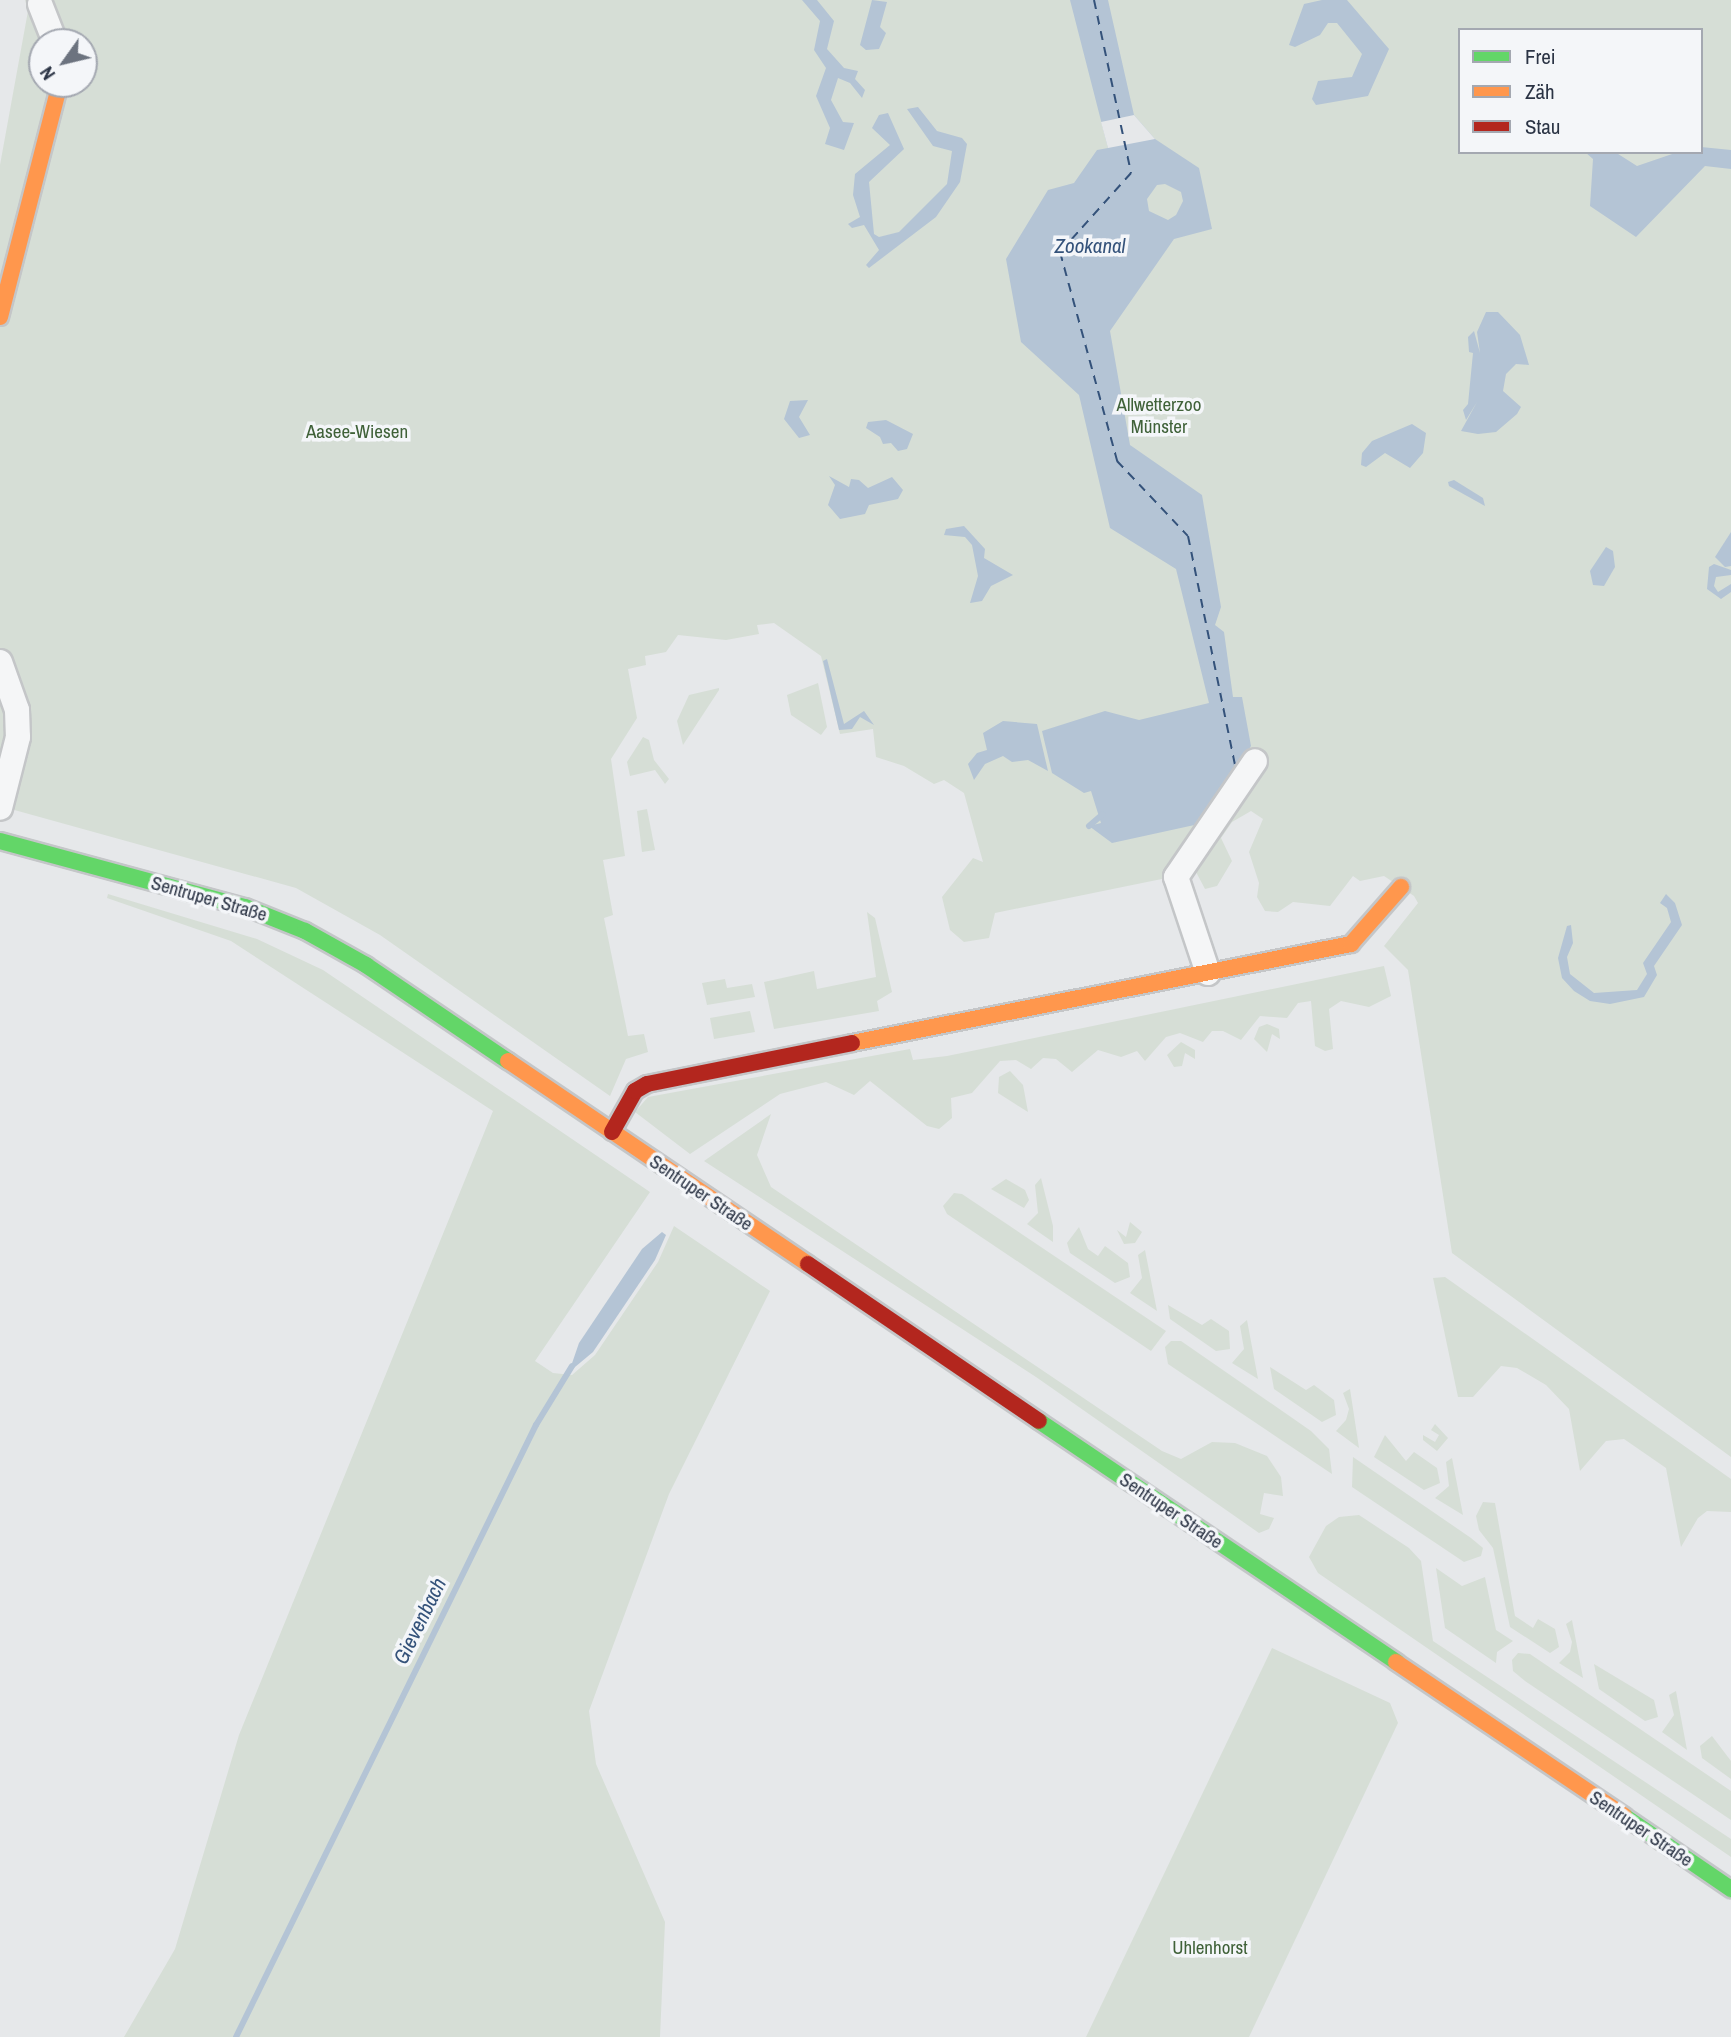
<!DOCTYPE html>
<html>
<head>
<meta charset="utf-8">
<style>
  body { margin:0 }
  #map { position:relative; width:1731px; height:2037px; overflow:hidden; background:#e6e8ea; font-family:"Archivo Narrow",sans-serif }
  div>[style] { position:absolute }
  .green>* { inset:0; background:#d6ded6 }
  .water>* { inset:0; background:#b4c4d5 }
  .pier>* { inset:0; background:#e6e8ea }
  .stream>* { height:6px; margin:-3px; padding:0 3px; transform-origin:3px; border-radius:3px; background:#b4c4d5 }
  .ferry>* { height:2px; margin-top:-1px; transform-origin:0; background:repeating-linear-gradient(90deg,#34527a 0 9px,transparent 0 16px) }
  .roads { filter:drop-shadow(2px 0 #c4c6c8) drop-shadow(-2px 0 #c4c6c8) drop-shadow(0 2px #c4c6c8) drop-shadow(0 -2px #c4c6c8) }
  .street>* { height:24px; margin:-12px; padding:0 12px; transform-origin:12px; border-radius:12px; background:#f5f6f7 }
  .fast>* { height:16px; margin:-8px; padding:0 8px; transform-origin:8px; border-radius:8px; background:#63d668 }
  .slow>* { height:16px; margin:-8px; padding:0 8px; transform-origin:8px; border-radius:8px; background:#ff974d }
  .jam>* { height:16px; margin:-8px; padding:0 8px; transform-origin:8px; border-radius:8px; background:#b3261e }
  span { translate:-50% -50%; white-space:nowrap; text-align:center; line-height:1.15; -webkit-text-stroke:7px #f4f6f9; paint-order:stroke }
  .park-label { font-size:19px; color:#3f6138 }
  .street-label { font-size:19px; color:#2b3445 }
  .water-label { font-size:21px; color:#34527a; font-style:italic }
  .legend { position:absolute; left:1458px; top:28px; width:245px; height:126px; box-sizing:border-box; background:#f4f6f9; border:2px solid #a4a8b1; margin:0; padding:9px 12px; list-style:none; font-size:21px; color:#2b3445 }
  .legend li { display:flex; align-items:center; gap:14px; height:35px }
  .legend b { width:35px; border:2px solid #a4a8b1 }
  .north { position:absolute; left:28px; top:28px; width:70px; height:70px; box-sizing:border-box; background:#f4f6f9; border:2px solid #a4a8b1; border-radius:50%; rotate:236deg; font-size:19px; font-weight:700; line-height:28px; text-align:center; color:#2b3445 }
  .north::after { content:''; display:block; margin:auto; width:24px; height:32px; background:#6c737f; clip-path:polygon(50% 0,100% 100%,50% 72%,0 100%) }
</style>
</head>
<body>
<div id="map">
  <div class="green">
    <div style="clip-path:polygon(evenodd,25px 0,1731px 0,1731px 1457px,1452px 1253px,1408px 970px,1384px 946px,1418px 903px,1414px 896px,1384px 876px,1360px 881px,1353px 876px,1330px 906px,1293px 902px,1278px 912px,1265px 911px,1257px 897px,1259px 883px,1249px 852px,1263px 819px,1251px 811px,1232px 822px,1221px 838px,1232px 861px,1217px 886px,1205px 889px,1196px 872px,995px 913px,989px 938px,964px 942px,950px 930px,942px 897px,973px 858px,983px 862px,964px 793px,944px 780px,934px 784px,904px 766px,876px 757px,873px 729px,840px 734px,821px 656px,774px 623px,757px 625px,759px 634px,726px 640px,678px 635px,666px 652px,645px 656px,646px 665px,628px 669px,637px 718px,611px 759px,625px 856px,603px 860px,613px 915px,604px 918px,628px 1036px,644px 1034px,648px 1052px,626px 1059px,610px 1096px,380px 935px,296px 888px,0 806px,0 165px,28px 11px,25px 0,1460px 30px,1701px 30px,1701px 152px,1460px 152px,1460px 30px,25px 0,42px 42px,84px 42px,84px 84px,42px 84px,42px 42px)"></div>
    <div style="clip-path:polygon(818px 683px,827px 727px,821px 735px,791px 715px,787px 695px)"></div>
    <div style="clip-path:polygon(719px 688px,719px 690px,683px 745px,677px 721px,689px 695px)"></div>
    <div style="clip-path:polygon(643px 737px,649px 740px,654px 760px,669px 779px,665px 784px,655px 770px,630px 776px,627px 762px)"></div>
    <div style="clip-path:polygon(647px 809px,655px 850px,642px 852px,637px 811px)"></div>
    <div style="clip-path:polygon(108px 894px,257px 939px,323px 970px,650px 1192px,535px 1361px,553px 1373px,572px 1375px,595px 1355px,658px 1262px,674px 1226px,770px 1291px,669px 1494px,589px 1711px,596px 1764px,665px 1922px,660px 2037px,124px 2037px,175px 1949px,239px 1735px,493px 1111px,231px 941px,107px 898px)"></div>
    <div style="clip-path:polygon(867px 912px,875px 918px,892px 992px,877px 1001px,879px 1011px,774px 1029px,764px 982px,814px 971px,817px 989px,876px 977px)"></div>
    <div style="clip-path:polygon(1384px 966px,1391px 996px,1369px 1007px,1341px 1001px,1329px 1009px,1333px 1049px,1325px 1051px,1315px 1046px,1311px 1001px,1298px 1003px,1287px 1018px,1260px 1016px,1241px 1040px,1223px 1031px,1212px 1031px,1203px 1042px,1180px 1033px,1166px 1037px,1145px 1061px,1137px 1051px,1121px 1057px,1098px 1050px,1072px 1072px,1056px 1059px,1043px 1058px,1031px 1069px,1016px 1060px,1000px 1061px,972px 1093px,951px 1098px,952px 1118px,939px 1129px,927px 1126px,870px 1081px,854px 1095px,826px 1082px,780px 1094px,690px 1154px,635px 1112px,648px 1097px,910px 1049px,913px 1060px,947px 1056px)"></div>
    <div style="clip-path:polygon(725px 979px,727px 988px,752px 984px,755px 997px,707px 1005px,702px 983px)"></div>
    <div style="clip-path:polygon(750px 1011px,755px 1032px,714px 1039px,710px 1018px)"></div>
    <div style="clip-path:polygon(1267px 1024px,1279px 1029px,1280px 1039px,1272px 1034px,1267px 1052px,1254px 1039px,1259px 1027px)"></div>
    <div style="clip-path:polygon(1181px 1042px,1195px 1050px,1195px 1059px,1185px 1053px,1182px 1066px,1174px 1067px,1167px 1055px)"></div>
    <div style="clip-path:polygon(1010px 1071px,1023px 1085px,1028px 1112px,998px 1093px,999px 1077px)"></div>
    <div style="clip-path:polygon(771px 1114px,757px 1155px,771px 1187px,1162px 1451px,1181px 1459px,1212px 1442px,1235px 1443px,1267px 1456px,1281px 1477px,1283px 1496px,1264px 1493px,1260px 1514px,1274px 1518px,1269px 1529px,1259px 1533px,1036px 1377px,704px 1161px)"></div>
    <div style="clip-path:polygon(1041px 1178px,1053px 1226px,1053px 1242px,1027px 1224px,1038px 1213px,1035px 1185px)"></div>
    <div style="clip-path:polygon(1006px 1179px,1025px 1190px,1029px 1200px,1024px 1208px,991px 1189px)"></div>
    <div style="clip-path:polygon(954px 1193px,962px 1194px,1166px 1331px,1151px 1351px,947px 1214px,943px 1206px)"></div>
    <div style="clip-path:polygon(1130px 1222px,1142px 1232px,1135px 1243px,1124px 1244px,1117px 1230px,1126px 1237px)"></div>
    <div style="clip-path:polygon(1079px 1227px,1088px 1249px,1098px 1256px,1105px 1246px,1128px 1263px,1130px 1277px,1115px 1283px,1070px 1253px,1067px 1243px)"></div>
    <div style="clip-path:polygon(1145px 1250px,1157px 1311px,1130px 1293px,1142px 1278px,1138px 1255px)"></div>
    <div style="clip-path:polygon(1445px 1277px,1731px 1479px,1731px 1512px,1707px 1511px,1698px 1518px,1681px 1547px,1666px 1468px,1624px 1439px,1606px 1441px,1580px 1471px,1569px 1409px,1546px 1385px,1517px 1368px,1501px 1366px,1473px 1397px,1458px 1397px,1433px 1278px)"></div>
    <div style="clip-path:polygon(1168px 1305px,1202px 1325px,1211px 1319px,1229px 1331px,1230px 1349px,1216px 1351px,1170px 1319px)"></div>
    <div style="clip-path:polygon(1247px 1320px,1258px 1379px,1232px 1363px,1244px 1349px,1240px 1326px)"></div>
    <div style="clip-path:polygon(1171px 1341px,1181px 1341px,1311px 1431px,1329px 1449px,1332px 1474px,1168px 1364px,1165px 1347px)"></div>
    <div style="clip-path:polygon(1270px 1367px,1306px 1390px,1314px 1385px,1334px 1400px,1336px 1415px,1322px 1422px,1274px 1389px)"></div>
    <div style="clip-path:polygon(1350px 1389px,1359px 1448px,1336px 1431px,1346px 1420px,1349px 1409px,1343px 1393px)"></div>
    <div style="clip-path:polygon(1435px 1424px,1448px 1438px,1437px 1451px,1423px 1440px,1423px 1435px,1435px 1442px,1439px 1435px,1431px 1430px)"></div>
    <div style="clip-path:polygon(1385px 1435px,1406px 1461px,1414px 1452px,1437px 1468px,1440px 1483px,1424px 1490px,1374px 1457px)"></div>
    <div style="clip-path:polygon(1353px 1457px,1471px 1538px,1483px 1548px,1481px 1556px,1464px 1562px,1352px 1487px)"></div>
    <div style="clip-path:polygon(1452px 1458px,1463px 1515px,1435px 1498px,1449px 1486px,1446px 1462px)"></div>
    <div style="clip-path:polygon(1483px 1502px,1495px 1503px,1515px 1616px,1533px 1628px,1538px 1619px,1555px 1629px,1559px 1647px,1550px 1653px,1510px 1627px,1493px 1548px,1479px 1530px,1476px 1516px)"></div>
    <div style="clip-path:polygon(1359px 1515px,1409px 1548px,1421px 1561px,1433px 1641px,1731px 1839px,1731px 1857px,1318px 1573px,1309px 1557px,1326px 1526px,1339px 1517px)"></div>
    <div style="clip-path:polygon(1436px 1568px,1462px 1586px,1485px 1577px,1496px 1630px,1513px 1641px,1497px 1652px,1496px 1663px,1445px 1628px)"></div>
    <div style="clip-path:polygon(1572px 1620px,1583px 1678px,1559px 1663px,1570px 1652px,1572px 1642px,1566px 1624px)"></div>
    <div style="clip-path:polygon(1272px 1648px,1390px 1703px,1398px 1723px,1249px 2037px,1086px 2037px)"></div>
    <div style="clip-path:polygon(1518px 1653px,1530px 1654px,1731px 1791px,1731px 1820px,1525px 1681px,1513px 1671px,1512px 1660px)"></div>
    <div style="clip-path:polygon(1594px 1664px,1654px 1700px,1658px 1717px,1645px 1721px,1599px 1689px)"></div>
    <div style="clip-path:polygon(1676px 1691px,1687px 1750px,1662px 1732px,1674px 1715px,1669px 1695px)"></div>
    <div style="clip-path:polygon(1712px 1736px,1731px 1761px,1731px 1779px,1702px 1758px,1700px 1746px)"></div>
  </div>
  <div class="water">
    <div style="clip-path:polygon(802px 0,817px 0,834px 21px,827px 49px,844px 68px,858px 71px,855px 79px,865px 90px,862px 98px,850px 83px,838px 78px,831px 100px,843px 122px,854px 123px,844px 150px,825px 144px,830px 128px,816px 96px,826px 68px,814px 50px,820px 21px)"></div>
    <div style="clip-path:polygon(872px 0,887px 2px,880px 27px,886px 33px,879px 49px,866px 50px,860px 45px)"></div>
    <div style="clip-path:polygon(evenodd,1070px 0,1108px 0,1134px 115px,1155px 139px,1199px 168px,1212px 229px,1174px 239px,1110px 331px,1130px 445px,1202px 495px,1221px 607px,1215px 625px,1224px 632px,1233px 697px,1242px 697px,1251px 746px,1199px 824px,1112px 843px,1089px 826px,1101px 823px,1091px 791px,1084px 793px,1052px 773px,1042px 731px,1105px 711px,1139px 720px,1209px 703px,1176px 569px,1110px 528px,1079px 395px,1021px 342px,1006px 259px,1048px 190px,1074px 183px,1097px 150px,1108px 148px,1070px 0,1165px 184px,1181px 192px,1183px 201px,1176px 215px,1168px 220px,1149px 211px,1147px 199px,1157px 185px,1165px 184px)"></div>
    <div style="clip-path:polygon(1322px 0,1347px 0,1389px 49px,1368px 96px,1316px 105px,1312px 99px,1318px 81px,1352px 77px,1362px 54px,1337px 23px,1328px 23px,1320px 35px,1295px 47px,1289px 45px,1304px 4px)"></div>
    <div style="clip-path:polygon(918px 107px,937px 131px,962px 138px,967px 144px,960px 182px,936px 217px,869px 268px,866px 265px,879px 250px,864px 225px,852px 228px,848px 224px,860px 217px,853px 195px,855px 174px,890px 145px,872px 128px,879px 115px,888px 113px,904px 149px,869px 182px,874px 234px,879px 237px,899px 232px,947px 184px,952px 151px,933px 146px,907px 109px)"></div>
    <div style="clip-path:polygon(1701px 147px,1731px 150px,1731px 169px,1705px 166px,1636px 237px,1590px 206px,1593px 159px,1585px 152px,1615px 152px,1637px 166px,1678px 152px,1701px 152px)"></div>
    <div style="clip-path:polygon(1486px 312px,1498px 312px,1520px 335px,1529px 365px,1516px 364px,1506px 374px,1503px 391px,1521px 407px,1517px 414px,1496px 432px,1478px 434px,1461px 431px,1477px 402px,1466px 420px,1463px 410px,1468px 404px,1473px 353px,1469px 352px,1468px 337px,1474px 331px,1480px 353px,1477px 332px)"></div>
    <div style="clip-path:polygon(808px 400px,799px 417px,810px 435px,799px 438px,784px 419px,790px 401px)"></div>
    <div style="clip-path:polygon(886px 420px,913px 434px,907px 449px,898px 451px,891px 443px,883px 444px,880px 437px,866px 428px,868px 422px)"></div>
    <div style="clip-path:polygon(1412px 424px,1426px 433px,1423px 453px,1410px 468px,1385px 453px,1366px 467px,1361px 465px,1362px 453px,1372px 441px)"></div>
    <div style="clip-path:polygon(829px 476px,849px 487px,851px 479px,859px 480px,868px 488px,892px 477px,903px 490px,898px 499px,869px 505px,865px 514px,840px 519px,828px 505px,835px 485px)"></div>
    <div style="clip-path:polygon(1454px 480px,1483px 498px,1485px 506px,1449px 486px,1448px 482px)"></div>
    <div style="clip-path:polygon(964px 526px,985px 549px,984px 558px,1013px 575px,991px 586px,982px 601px,970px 603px,978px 576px,972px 545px,965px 537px,944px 535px,946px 529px)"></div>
    <div style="clip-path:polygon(1731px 532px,1731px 566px,1725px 567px,1715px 557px)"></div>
    <div style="clip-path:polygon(1606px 547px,1613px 551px,1615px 567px,1604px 586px,1593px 585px,1590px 571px)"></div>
    <div style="clip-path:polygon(1714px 564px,1731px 570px,1731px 575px,1716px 577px,1714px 586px,1718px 592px,1731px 584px,1731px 592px,1721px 599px,1707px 589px,1709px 567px)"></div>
    <div style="clip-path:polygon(827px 659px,844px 724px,864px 711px,874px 725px,860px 717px,852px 729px,839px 730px,823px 661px)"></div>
    <div style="clip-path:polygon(1003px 721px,1037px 724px,1048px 771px,1028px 760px,1012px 762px,1003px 756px,985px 764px,974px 780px,968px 764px,977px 753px,987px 750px,983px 733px)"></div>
    <div style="clip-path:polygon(1666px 894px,1675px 903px,1682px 925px,1654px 966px,1657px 975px,1644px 997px,1610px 1004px,1590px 1001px,1574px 991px,1562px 978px,1558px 958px,1567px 926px,1571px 925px,1573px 943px,1567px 957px,1570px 974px,1594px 993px,1637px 990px,1647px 974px,1643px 963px,1671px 922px,1667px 908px,1660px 903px)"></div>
    <div style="clip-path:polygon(662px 1232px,666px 1235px,655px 1260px,593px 1352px,569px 1372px,579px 1343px,642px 1249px)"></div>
  </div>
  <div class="pier">
    <div style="clip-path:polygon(1134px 115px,1155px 139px,1108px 148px,1101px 122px)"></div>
  </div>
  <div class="stream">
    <div style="left:1089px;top:826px;width:18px;rotate:-41deg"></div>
    <div style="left:236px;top:2037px;width:682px;rotate:-63.89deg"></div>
    <div style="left:536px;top:1425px;width:69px;rotate:-58.6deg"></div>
  </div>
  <div class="ferry">
    <div style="left:1094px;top:0;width:177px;rotate:77.9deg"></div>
    <div style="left:1131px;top:173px;width:106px;rotate:131.9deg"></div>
    <div style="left:1060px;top:252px;width:217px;rotate:74.7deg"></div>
    <div style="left:1117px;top:461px;width:103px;rotate:46.6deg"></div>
    <div style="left:1188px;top:536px;width:238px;rotate:78.4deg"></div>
  </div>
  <div class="roads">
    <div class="street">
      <div style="left:40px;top:4px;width:41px;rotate:68.5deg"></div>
      <div style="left:0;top:662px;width:51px;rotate:70.5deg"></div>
      <div style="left:17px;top:710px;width:27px;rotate:88deg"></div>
      <div style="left:18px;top:737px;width:73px;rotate:104.2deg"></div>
      <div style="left:1208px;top:973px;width:101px;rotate:-108.4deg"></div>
      <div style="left:1176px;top:877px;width:140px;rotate:-55.7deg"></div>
    </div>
    <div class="fast">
      <div style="left:0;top:841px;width:254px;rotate:15.1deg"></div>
      <div style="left:245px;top:907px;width:65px;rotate:21.8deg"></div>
      <div style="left:305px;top:931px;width:70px;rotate:29.1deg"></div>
      <div style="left:366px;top:965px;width:171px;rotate:34.1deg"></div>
      <div style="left:1039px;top:1421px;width:431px;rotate:34deg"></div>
      <div style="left:1624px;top:1816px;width:130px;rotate:34.3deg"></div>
    </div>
    <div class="slow">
      <div style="left:0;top:317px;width:241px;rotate:-75.6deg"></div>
      <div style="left:852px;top:1043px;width:509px;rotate:-11.22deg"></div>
      <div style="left:1351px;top:944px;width:76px;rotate:-48.7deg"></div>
      <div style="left:508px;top:1061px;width:362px;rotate:34.1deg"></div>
      <div style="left:1396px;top:1662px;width:275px;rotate:34deg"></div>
    </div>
    <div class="jam">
      <div style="left:612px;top:1132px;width:47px;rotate:-60.7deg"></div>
      <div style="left:635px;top:1091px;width:14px;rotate:-30deg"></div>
      <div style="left:647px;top:1084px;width:209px;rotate:-11.3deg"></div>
      <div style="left:808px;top:1264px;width:279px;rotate:34.2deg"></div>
    </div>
  </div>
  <div class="park-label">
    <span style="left:1159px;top:416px">Allwetterzoo<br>Münster</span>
    <span style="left:357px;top:432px">Aasee-Wiesen</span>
    <span style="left:1210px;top:1948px">Uhlenhorst</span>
  </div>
  <div class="street-label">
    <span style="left:209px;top:899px;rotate:16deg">Sentruper Straße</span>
    <span style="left:701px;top:1193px;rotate:34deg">Sentruper Straße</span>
    <span style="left:1171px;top:1511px;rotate:34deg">Sentruper Straße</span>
    <span style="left:1641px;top:1829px;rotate:34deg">Sentruper Straße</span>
  </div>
  <div class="water-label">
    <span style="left:1090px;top:246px">Zookanal</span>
    <span style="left:420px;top:1621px;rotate:-64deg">Gievenbach</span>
  </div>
  <ul class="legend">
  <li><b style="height:9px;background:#63d668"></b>Frei</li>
  <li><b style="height:9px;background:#ff974d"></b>Zäh</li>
  <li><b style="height:9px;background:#b3261e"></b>Stau</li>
  </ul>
  <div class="north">N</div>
</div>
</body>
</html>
